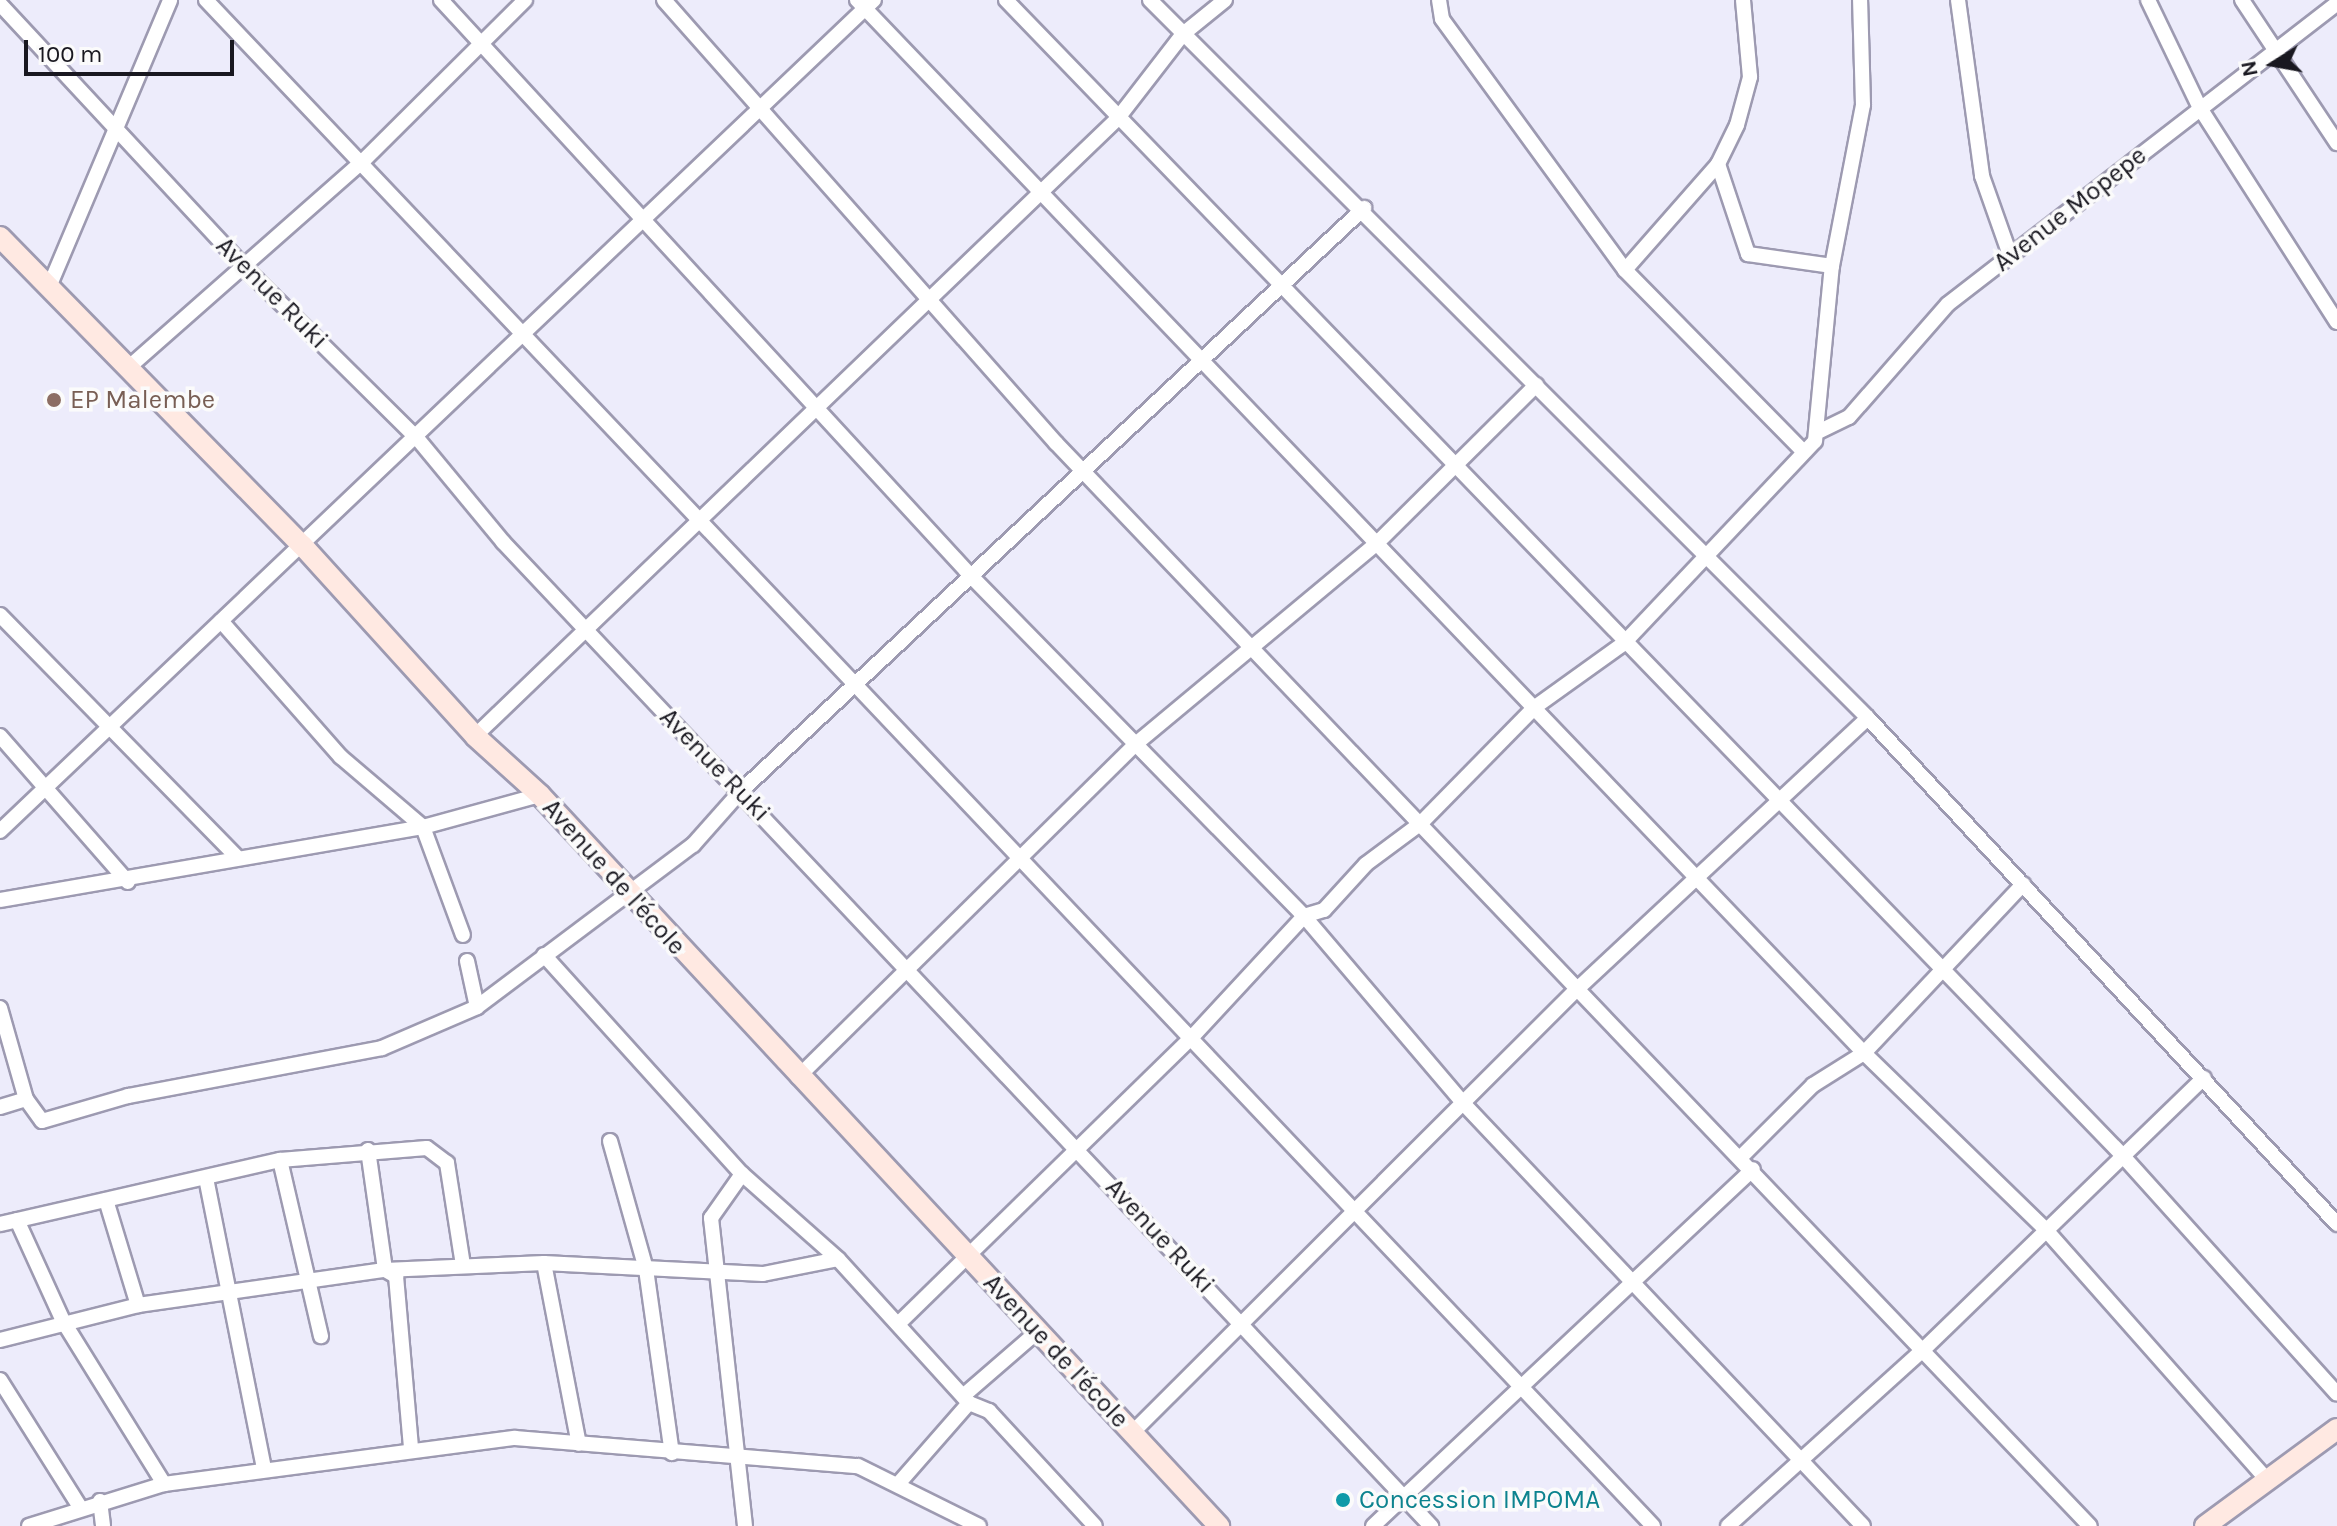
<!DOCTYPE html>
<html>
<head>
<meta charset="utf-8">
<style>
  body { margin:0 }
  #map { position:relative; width:2337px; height:1526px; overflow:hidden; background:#edecfb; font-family:Karla,sans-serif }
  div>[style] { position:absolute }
  .roads { filter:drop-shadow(2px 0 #9d9ab1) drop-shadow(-2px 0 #9d9ab1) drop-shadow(0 2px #9d9ab1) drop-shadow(0 -2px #9d9ab1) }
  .street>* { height:14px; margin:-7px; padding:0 7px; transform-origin:7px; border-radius:7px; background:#fff }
  .secondary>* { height:20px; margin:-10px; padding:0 10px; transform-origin:10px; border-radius:10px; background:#ffe9e2 }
  .dots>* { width:22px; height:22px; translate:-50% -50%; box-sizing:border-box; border:4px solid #fbfbfb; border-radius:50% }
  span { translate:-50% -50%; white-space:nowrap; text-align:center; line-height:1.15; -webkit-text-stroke:7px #fbfbfb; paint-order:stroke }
  .street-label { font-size:26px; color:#191820 }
  .education-label { font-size:26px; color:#785e54 }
  .left { translate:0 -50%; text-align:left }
  .culture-label { font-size:26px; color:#0d838f }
  .north { position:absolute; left:2233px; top:24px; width:80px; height:80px; -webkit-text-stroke:6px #fbfbfb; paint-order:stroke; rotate:259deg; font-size:22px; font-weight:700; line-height:32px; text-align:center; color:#191820 }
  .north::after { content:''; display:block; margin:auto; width:28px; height:36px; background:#191820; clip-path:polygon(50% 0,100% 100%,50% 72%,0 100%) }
  .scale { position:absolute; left:24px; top:40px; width:210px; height:36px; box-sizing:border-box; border:4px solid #191820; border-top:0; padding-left:10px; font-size:24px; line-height:28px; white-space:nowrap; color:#191820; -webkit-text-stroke:6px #fbfbfb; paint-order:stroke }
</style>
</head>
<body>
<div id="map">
  <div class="roads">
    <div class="street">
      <div style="left:206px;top:0;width:2103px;rotate:46.52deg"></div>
      <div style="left:441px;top:0;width:784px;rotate:47.38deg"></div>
      <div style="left:972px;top:577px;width:474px;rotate:45.6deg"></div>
      <div style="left:1304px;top:916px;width:245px;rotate:49.6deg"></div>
      <div style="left:1463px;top:1103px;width:582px;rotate:46.6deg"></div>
      <div style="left:664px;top:0;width:592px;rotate:48.5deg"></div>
      <div style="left:1056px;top:443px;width:1497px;rotate:46.33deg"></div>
      <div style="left:857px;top:0;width:1457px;rotate:46.28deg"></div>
      <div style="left:1864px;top:1053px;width:254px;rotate:44.2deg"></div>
      <div style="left:2046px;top:1230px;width:334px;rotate:48.5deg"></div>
      <div style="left:1006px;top:0;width:1606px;rotate:45.98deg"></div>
      <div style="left:2122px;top:1155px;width:321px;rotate:48deg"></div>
      <div style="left:1150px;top:0;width:1015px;rotate:45deg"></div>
      <div style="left:1868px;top:718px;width:690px;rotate:47.17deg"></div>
      <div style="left:1439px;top:0;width:19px;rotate:81deg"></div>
      <div style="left:1442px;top:19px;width:311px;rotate:53.9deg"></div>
      <div style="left:1625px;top:270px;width:255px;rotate:45.5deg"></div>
      <div style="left:1958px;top:0;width:178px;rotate:82.2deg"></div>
      <div style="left:1982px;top:176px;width:84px;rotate:70.5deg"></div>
      <div style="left:2148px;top:0;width:120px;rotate:64.3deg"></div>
      <div style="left:2200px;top:108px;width:254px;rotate:57.4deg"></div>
      <div style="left:2242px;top:0;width:172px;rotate:56.4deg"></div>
      <div style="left:0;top:4px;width:359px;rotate:47.1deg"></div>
      <div style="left:244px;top:267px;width:243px;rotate:44.7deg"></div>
      <div style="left:417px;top:438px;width:135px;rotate:50.4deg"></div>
      <div style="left:503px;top:542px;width:1353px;rotate:46.68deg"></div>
      <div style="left:1718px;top:164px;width:95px;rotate:71.6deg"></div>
      <div style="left:1748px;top:254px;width:85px;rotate:8.1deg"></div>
      <div style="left:1625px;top:270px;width:141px;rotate:-48.7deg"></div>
      <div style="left:1718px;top:164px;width:43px;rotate:-64deg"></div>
      <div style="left:1737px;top:125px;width:50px;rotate:-74.8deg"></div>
      <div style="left:1750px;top:77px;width:77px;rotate:-95.2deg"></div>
      <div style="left:49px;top:287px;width:311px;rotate:-67.1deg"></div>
      <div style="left:128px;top:368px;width:315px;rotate:-41.4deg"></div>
      <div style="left:364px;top:160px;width:227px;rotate:-44.8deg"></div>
      <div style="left:1820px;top:431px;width:32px;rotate:-26deg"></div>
      <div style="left:1849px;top:417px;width:150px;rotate:-48.8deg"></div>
      <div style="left:1948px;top:304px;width:492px;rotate:-37.7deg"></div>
      <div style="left:0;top:615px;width:337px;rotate:45.6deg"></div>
      <div style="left:221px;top:621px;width:181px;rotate:48.6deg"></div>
      <div style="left:341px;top:757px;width:108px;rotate:40.5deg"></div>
      <div style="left:423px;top:827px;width:115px;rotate:69.7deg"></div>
      <div style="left:0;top:736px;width:194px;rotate:48.8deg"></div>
      <div style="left:475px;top:736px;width:892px;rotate:-43.86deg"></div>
      <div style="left:1118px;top:118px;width:106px;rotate:-52.3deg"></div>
      <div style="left:1183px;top:34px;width:54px;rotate:-39deg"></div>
      <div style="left:0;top:831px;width:1206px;rotate:-43.56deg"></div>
      <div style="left:0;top:900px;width:429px;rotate:-9.8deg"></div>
      <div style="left:423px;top:827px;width:121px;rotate:-15.3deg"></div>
      <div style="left:544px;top:955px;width:295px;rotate:47.9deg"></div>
      <div style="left:467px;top:961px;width:47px;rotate:77.7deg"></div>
      <div style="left:0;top:1008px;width:95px;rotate:74.1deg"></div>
      <div style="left:26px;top:1099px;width:27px;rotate:54deg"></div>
      <div style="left:42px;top:1121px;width:90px;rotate:-16.2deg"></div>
      <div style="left:128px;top:1096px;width:258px;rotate:-10.7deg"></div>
      <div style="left:382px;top:1048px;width:103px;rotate:-23.3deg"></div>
      <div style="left:477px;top:1007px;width:270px;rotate:-36.9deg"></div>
      <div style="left:693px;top:845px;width:71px;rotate:-48.4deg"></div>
      <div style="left:740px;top:792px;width:855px;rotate:-43.1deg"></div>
      <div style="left:798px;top:1077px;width:476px;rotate:-44.6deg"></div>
      <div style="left:1137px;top:743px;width:314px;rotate:-39.8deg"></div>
      <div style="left:1378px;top:542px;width:223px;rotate:-44.8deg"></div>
      <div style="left:0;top:1107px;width:27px;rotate:-17deg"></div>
      <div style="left:610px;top:1141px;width:133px;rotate:74.3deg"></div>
      <div style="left:646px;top:1269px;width:186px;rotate:82deg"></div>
      <div style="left:368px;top:1150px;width:121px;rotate:81.9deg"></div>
      <div style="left:385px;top:1270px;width:13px;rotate:29deg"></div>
      <div style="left:396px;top:1276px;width:173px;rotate:85deg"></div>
      <div style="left:1741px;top:1157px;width:102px;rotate:-45deg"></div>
      <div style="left:1813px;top:1085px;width:60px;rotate:-32.1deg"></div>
      <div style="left:1864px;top:1053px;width:232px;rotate:-46.7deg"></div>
      <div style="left:280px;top:1160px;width:181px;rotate:76.9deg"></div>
      <div style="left:206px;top:1178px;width:295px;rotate:78.7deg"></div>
      <div style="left:106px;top:1200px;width:110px;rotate:73.1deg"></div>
      <div style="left:17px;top:1220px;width:111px;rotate:65.5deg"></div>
      <div style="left:63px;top:1321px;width:192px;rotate:58.2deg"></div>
      <div style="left:0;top:1224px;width:287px;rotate:-12.9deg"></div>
      <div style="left:280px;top:1160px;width:147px;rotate:-4.7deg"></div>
      <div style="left:427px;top:1148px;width:25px;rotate:37deg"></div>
      <div style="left:447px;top:1163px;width:103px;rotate:81.1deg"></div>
      <div style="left:544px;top:1263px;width:184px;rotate:79.1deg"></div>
      <div style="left:898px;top:1324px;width:412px;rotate:-44.3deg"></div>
      <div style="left:1193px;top:1036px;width:163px;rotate:-47.2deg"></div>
      <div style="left:1304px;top:916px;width:21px;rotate:-17deg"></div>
      <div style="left:1324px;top:910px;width:62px;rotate:-47.6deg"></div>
      <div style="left:1366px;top:864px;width:69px;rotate:-36.7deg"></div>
      <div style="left:1421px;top:823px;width:163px;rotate:-45.5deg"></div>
      <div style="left:1535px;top:707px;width:108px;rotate:-35.6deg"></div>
      <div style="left:1623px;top:644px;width:279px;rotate:-46.6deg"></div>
      <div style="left:1815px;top:441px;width:176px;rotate:-84.5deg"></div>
      <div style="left:1832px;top:266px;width:164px;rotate:-79.1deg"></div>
      <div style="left:1863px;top:105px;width:105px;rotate:-91.6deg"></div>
      <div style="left:0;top:1340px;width:142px;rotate:-14.2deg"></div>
      <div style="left:138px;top:1305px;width:249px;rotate:-8.1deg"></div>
      <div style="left:385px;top:1270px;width:159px;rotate:-2.5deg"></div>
      <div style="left:544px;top:1263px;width:219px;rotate:2.9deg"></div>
      <div style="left:763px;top:1274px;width:76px;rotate:-11.3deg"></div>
      <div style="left:0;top:1380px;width:150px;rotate:57.8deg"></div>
      <div style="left:963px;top:1396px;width:99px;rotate:-40.9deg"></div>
      <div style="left:969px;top:1403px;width:22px;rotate:22deg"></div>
      <div style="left:989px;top:1411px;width:156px;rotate:47.3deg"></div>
      <div style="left:1133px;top:1432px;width:624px;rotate:-44.94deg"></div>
      <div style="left:1575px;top:991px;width:400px;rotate:-43deg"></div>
      <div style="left:100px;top:1501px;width:25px;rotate:83deg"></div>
      <div style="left:29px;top:1526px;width:141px;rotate:-17.3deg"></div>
      <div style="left:164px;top:1484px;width:354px;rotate:-7.5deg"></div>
      <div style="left:515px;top:1438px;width:344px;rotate:4.7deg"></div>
      <div style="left:858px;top:1466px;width:135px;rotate:26.4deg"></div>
      <div style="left:745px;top:1526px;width:310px;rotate:-96.3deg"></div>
      <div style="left:711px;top:1218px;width:54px;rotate:-54.8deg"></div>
      <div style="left:742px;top:1174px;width:128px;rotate:41.5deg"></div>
      <div style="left:838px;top:1259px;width:195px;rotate:47.7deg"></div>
      <div style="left:969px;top:1403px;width:108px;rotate:131.2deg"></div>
      <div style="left:1373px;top:1526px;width:521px;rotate:-43.21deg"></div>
      <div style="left:1728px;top:1526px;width:263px;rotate:-42.1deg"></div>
      <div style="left:1923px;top:1350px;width:391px;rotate:-44.1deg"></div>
    </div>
    <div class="secondary">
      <div style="left:0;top:237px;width:431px;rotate:45.6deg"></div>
      <div style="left:302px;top:545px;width:258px;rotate:47.8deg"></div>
      <div style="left:475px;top:736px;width:88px;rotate:42.2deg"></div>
      <div style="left:540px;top:795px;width:998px;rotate:47.11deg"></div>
      <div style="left:2205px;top:1526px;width:164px;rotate:-36.3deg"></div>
    </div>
  </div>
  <div class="dots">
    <div style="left:54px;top:400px;background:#8d6e63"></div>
    <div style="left:1343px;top:1500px;background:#0f9aa8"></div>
  </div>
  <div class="street-label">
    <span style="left:2070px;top:209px;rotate:-38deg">Avenue Mopepe</span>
    <span style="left:272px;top:293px;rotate:45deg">Avenue Ruki</span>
    <span style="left:715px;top:765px;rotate:46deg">Avenue Ruki</span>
    <span style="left:614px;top:877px;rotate:48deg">Avenue de l'école</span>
    <span style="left:1160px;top:1236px;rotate:47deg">Avenue Ruki</span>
    <span style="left:1056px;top:1351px;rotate:47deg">Avenue de l'école</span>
  </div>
  <div class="education-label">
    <span class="left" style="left:70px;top:400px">EP Malembe</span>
  </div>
  <div class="culture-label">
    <span class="left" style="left:1359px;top:1500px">Concession IMPOMA</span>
  </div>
  <div class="north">N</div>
  <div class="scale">100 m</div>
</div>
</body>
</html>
